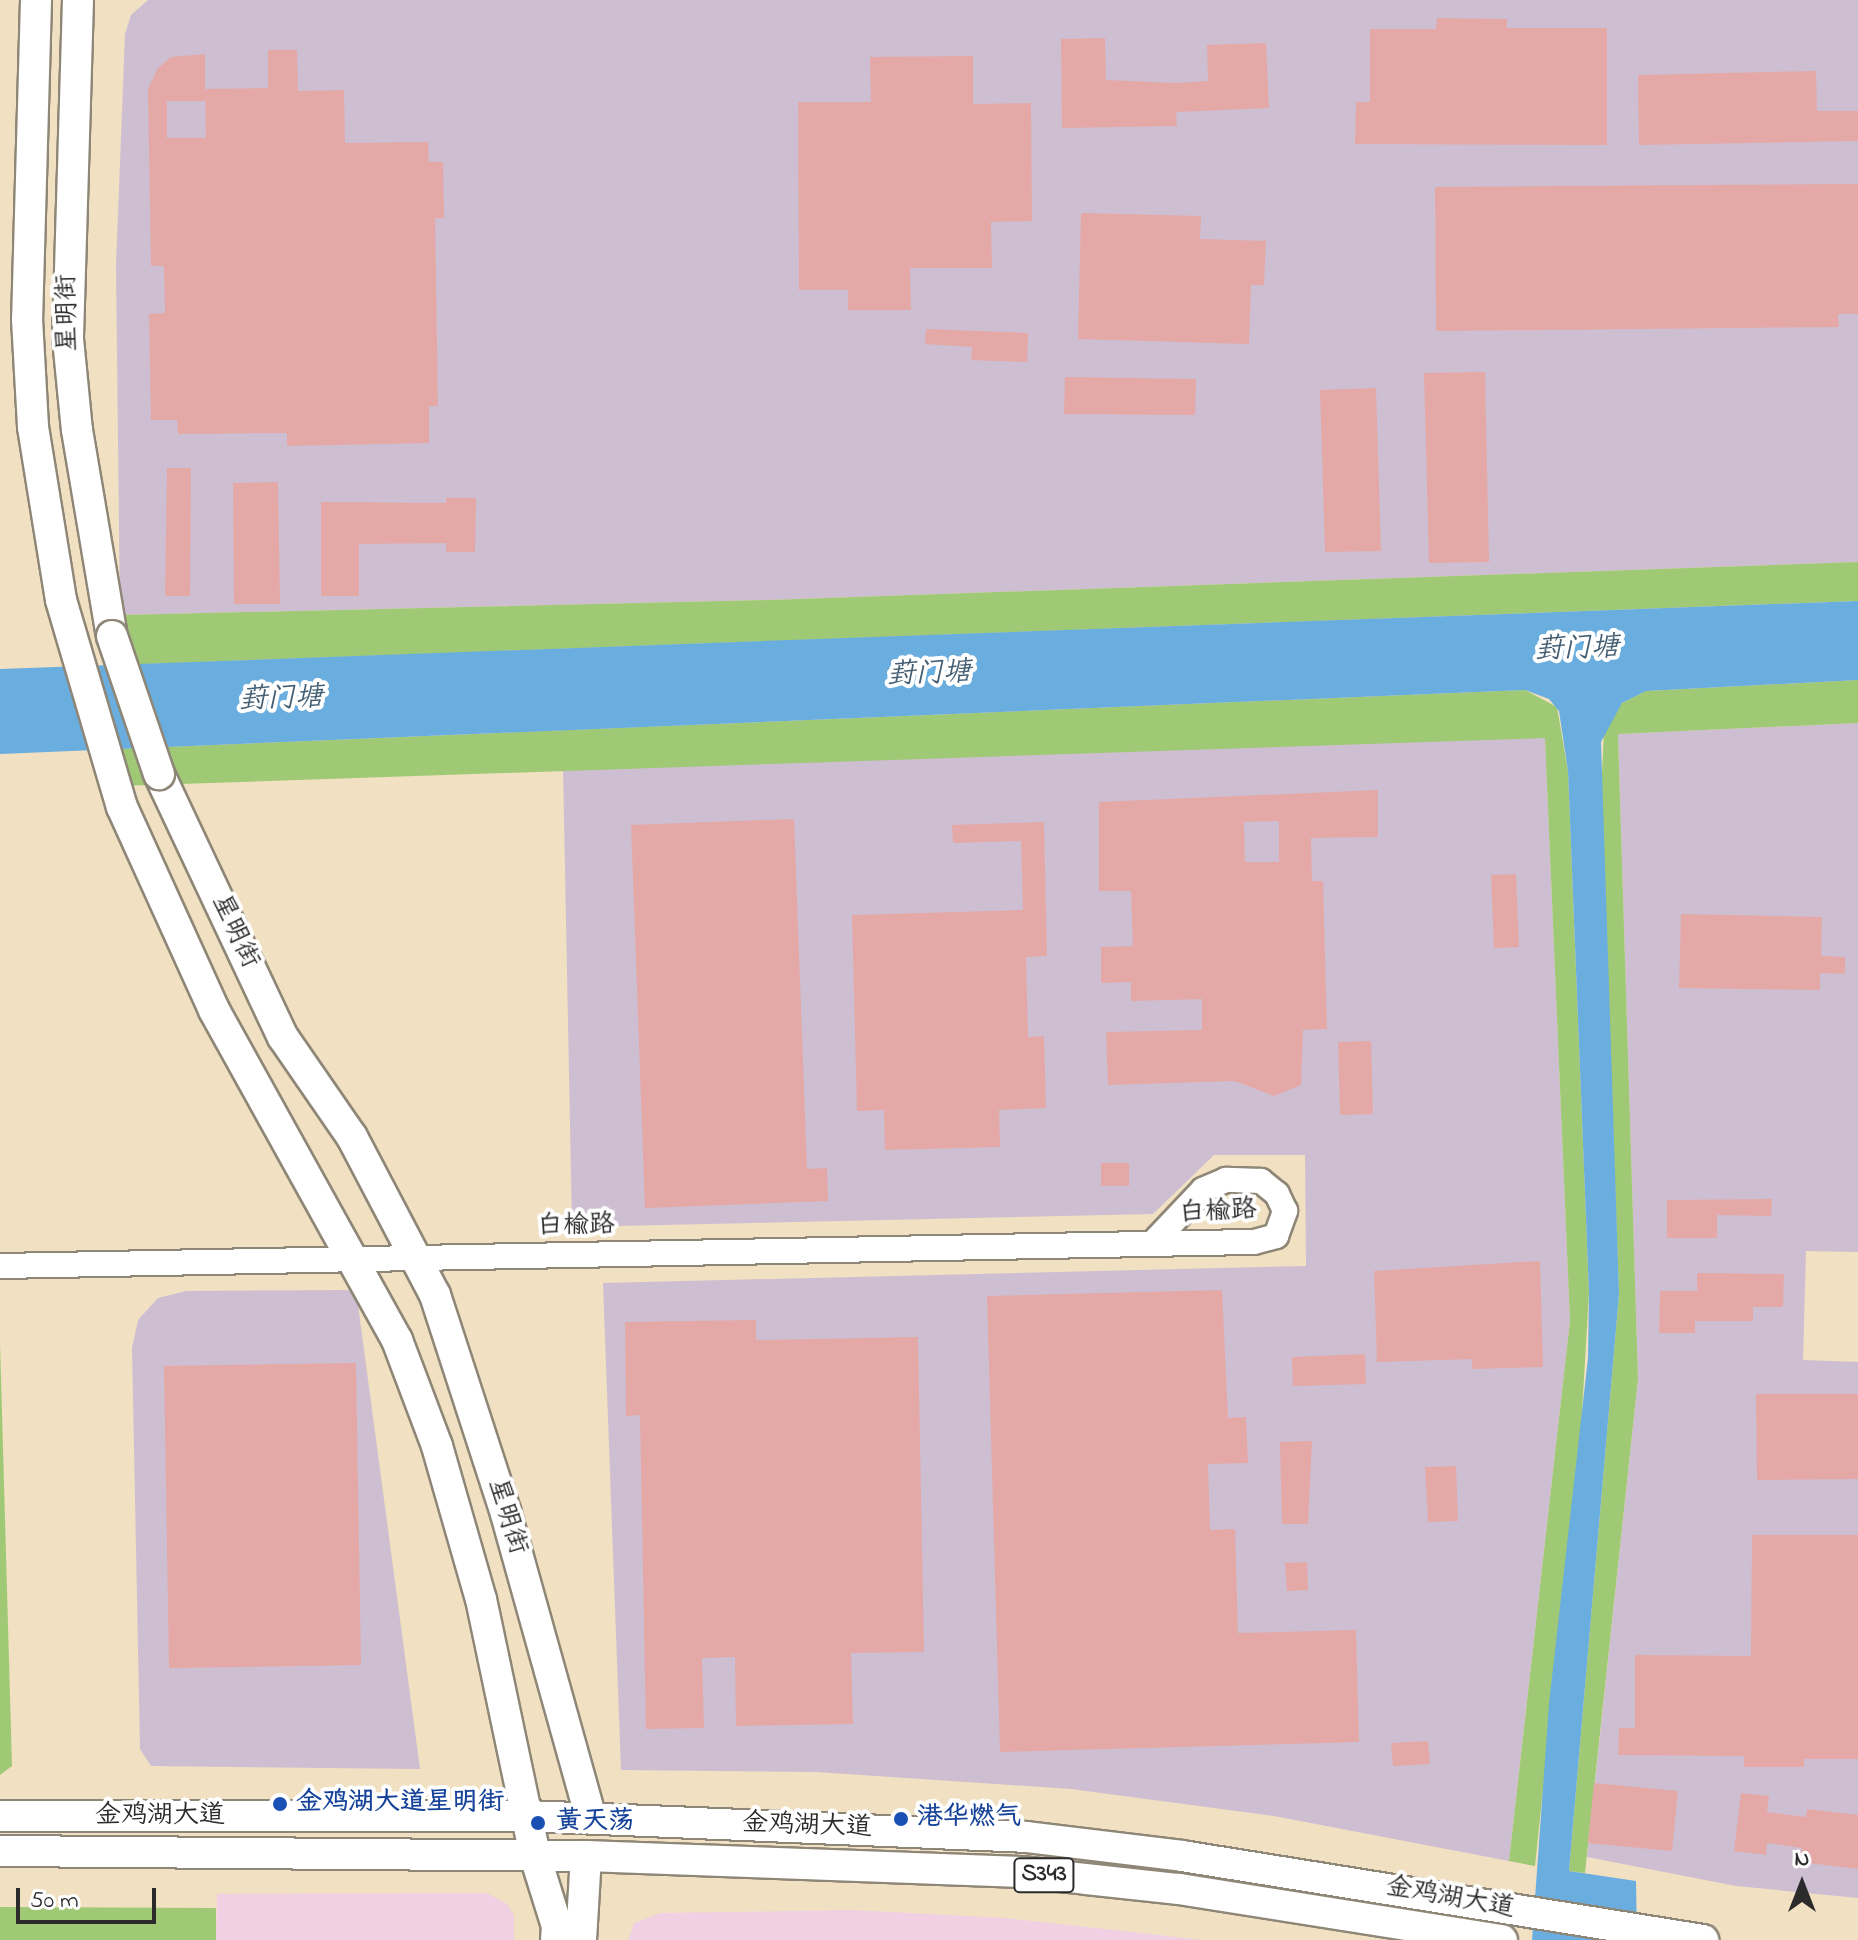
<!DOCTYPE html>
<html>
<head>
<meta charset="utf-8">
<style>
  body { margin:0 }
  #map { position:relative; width:1858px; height:1940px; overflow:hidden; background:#f1e0c1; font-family:"Indie Flower","LXGW WenKai TC",sans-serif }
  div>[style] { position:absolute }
  .built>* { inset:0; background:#f1d0e3 }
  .industrial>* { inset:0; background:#cebed1 }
  .green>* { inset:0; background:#9fc975 }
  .water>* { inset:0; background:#6aaddf }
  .building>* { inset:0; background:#e4a9a6 }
  .roads { filter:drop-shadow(2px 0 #8e8676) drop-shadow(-2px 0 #8e8676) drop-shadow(0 2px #8e8676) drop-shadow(0 -2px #8e8676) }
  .tertiary>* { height:24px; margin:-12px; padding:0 12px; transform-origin:12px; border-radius:12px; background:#fff }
  .primary>* { height:30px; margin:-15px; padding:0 15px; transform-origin:15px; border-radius:15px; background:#fff }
  .bridges { filter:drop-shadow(2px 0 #8e8676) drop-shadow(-2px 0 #8e8676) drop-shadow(0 2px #8e8676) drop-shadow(0 -2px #8e8676) }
  .primary-bridge>* { height:30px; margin:-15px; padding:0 15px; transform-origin:15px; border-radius:15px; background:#fff }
  .dots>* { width:22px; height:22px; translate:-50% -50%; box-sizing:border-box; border:4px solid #fff; border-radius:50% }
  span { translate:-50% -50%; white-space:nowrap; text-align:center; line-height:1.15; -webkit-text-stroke:8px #fff; paint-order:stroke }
  .shield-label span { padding:2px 6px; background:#fff; border:2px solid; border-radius:6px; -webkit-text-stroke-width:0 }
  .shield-label { font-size:24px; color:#2b2b2b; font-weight:700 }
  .street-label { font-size:26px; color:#2b2b2b }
  .transit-label { font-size:26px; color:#164399; font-weight:700 }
  .left { translate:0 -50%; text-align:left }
  .water-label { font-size:28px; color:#445f73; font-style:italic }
  .north { position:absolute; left:1762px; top:1844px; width:80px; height:80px; -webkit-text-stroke:6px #fff; paint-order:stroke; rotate:0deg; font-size:22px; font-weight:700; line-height:32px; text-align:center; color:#2b2b2b }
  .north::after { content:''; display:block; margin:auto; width:28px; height:36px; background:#2b2b2b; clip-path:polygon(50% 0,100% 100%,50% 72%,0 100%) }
  .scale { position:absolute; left:16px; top:1888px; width:140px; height:36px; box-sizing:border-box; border:4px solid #2b2b2b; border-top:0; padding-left:10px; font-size:24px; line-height:28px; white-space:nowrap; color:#2b2b2b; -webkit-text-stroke:6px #fff; paint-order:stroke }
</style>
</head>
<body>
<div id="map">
  <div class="built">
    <div style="clip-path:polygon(487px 1893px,507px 1904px,514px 1915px,514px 1940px,216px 1940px,217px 1894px)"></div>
    <div style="clip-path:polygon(852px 1910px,1005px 1918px,1204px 1940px,628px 1940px,634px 1923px,661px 1913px)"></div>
  </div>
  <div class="industrial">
    <div style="clip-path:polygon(148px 0,1858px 0,1858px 562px,769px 600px,120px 615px,116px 266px,125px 34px,131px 15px)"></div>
    <div style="clip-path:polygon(1858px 723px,1858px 1252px,1806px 1251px,1803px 1360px,1858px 1362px,1858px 1898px,1736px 1886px,1587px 1857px,1638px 1379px,1618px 734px)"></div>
    <div style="clip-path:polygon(1545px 737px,1570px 1321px,1509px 1861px,1274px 1816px,1071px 1789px,816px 1772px,621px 1770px,603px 1283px,1306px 1266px,1305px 1155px,1214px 1155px,1153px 1214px,572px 1227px,563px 768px)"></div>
    <div style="clip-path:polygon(356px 1290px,420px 1769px,151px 1766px,140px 1749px,132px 1348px,138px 1320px,158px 1298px,186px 1291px)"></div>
  </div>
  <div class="green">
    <div style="clip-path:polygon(1858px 562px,1858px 601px,121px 665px,120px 615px,769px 600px)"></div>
    <div style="clip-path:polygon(1858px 680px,1858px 723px,1618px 734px,1638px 1379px,1585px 1873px,1569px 1871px,1619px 1294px,1601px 796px,1604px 730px,1622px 703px,1646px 691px)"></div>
    <div style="clip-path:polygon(1525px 690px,1557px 707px,1568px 771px,1589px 1293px,1581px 1429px,1535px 1866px,1509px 1861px,1570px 1321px,1545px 738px,120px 786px,117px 749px)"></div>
    <div style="clip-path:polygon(0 1343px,12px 1766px,0 1775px)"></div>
    <div style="clip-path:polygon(0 1907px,216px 1908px,216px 1940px,0 1940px)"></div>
  </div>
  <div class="water">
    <div style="clip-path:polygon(1858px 601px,1858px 680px,1646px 691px,1622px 703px,1601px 742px,1619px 1294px,1569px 1871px,1636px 1881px,1637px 1940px,1532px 1940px,1549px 1704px,1588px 1358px,1589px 1293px,1568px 771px,1559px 711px,1549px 699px,1525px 690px,0 754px,0 669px)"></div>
  </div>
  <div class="building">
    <div style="clip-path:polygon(1437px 18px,1507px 19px,1507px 28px,1607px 28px,1607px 145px,1355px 144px,1356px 102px,1370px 102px,1370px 29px,1436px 29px)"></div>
    <div style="clip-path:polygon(1105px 38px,1106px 80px,1176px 83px,1208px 81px,1207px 45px,1266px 43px,1269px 108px,1176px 112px,1177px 126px,1062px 128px,1061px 39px)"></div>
    <div style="clip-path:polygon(evenodd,268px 50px,297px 50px,298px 91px,344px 90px,345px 143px,428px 142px,429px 162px,443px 162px,444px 218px,435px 218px,438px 406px,429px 406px,429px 443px,287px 446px,287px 433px,178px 434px,177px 420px,151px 420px,149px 314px,165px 313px,164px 266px,151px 266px,148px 89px,158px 68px,171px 57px,205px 54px,205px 89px,268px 88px,268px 50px,205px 89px,206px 138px,167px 138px,167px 101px,205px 101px,205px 89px)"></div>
    <div style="clip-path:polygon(973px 56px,973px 104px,1031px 103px,1032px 221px,991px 222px,992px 268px,910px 268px,911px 310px,848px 310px,848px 290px,799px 290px,798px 102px,871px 102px,870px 57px)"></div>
    <div style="clip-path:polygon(1816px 71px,1817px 111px,1858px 111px,1858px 141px,1639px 145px,1638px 75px)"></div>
    <div style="clip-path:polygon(1858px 184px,1858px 314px,1838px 314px,1839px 327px,1436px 331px,1435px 187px)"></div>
    <div style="clip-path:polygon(1081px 213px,1201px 216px,1200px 239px,1266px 241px,1264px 285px,1251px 285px,1249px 344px,1078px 339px)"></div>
    <div style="clip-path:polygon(926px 329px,1028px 333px,1027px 362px,971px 360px,972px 347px,925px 344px)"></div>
    <div style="clip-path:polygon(1485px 372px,1489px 562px,1429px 563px,1424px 373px)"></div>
    <div style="clip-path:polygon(1065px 377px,1196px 379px,1195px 415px,1064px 414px)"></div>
    <div style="clip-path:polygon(1376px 388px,1381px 551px,1325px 552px,1320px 390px)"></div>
    <div style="clip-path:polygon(167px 468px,191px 468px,190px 596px,165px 596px)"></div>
    <div style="clip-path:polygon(278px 482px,280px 604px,234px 604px,233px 483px)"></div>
    <div style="clip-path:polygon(446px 498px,476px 498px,475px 552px,446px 552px,446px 543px,359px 544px,359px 596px,321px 596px,321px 502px,446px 503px)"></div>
    <div style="clip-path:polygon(evenodd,1378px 790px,1378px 837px,1311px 838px,1312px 881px,1323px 881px,1327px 1029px,1303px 1030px,1301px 1085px,1274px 1096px,1235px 1081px,1108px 1085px,1106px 1032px,1202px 1030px,1202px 999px,1131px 1001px,1131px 982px,1101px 983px,1101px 947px,1133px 946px,1131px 891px,1099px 891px,1099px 802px,1378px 790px,1279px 821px,1279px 862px,1245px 862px,1244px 822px,1279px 821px)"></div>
    <div style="clip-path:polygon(794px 819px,807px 1169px,827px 1168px,828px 1201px,645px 1208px,631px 825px)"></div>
    <div style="clip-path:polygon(1044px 822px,1047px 956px,1026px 957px,1028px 1037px,1044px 1036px,1046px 1108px,999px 1110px,1000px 1147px,885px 1150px,884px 1110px,857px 1111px,852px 915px,1023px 910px,1021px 841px,953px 843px,952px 825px)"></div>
    <div style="clip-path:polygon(1516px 874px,1519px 947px,1494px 948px,1491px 875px)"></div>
    <div style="clip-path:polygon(1681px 914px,1822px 917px,1821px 956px,1845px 957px,1845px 974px,1820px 973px,1820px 990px,1679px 988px)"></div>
    <div style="clip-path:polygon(1371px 1041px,1373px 1114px,1340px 1115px,1338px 1042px)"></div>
    <div style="clip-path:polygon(1101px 1163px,1129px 1163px,1129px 1186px,1101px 1186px)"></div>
    <div style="clip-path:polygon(1772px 1199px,1771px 1216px,1717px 1215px,1717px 1238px,1667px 1238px,1667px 1200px)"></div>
    <div style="clip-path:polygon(1540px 1261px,1543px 1367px,1472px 1369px,1472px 1359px,1377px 1362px,1374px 1271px)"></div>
    <div style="clip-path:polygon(1697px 1273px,1784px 1274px,1783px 1307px,1753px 1307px,1753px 1321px,1695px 1321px,1695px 1333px,1659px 1333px,1660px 1291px,1697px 1291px)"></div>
    <div style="clip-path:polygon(1222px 1290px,1228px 1418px,1246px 1417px,1248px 1463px,1208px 1464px,1210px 1530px,1235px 1529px,1238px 1633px,1356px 1630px,1359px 1742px,1000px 1752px,987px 1296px)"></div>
    <div style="clip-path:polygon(756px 1320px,756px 1340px,918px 1337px,924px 1652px,851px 1653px,853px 1724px,736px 1726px,735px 1657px,702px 1658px,704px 1728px,646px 1729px,640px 1415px,626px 1416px,625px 1322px)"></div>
    <div style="clip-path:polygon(1365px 1354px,1366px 1384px,1293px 1386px,1292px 1357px)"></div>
    <div style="clip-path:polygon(356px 1363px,361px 1665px,169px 1668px,164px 1366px)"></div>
    <div style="clip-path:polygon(1756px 1394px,1858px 1394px,1858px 1479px,1757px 1480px)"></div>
    <div style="clip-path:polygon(1312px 1441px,1308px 1524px,1282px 1524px,1280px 1442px)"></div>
    <div style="clip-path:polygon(1456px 1466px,1458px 1521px,1428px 1522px,1425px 1467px)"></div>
    <div style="clip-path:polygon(1752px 1535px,1858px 1535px,1858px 1759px,1804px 1759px,1804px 1767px,1744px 1767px,1744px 1756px,1618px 1755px,1619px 1728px,1635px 1728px,1635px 1655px,1751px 1656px)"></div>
    <div style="clip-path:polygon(1307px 1562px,1308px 1590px,1287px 1591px,1285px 1563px)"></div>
    <div style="clip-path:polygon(1428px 1741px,1430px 1764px,1393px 1766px,1391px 1743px)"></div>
    <div style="clip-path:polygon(1594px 1783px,1678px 1791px,1672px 1851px,1588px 1843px)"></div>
    <div style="clip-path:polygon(1741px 1793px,1769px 1796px,1767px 1812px,1806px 1817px,1807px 1809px,1858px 1815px,1858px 1869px,1800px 1862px,1802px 1848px,1767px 1843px,1766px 1855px,1734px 1851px)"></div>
  </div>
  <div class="roads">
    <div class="tertiary">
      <div style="left:0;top:1266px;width:1254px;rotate:-1.1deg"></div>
      <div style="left:1254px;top:1242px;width:23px;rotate:-15deg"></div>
      <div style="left:1276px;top:1236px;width:27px;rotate:-70deg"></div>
      <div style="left:1285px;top:1211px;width:19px;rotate:-115deg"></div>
      <div style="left:1277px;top:1194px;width:21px;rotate:-141deg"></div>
      <div style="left:1261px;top:1181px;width:35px;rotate:-178deg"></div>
      <div style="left:1226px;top:1180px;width:25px;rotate:157deg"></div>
      <div style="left:1203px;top:1190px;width:74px;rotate:133.4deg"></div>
    </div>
    <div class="primary">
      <div style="left:36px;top:0;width:319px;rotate:91.6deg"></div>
      <div style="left:27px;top:319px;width:108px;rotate:86.8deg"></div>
      <div style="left:33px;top:427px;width:175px;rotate:80.8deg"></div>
      <div style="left:61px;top:600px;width:216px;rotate:73.6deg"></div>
      <div style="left:122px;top:807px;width:223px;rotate:65.6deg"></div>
      <div style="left:214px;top:1010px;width:377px;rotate:61deg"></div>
      <div style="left:397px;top:1340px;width:113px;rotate:69.3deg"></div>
      <div style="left:437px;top:1446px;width:159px;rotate:74deg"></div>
      <div style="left:481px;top:1599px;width:263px;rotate:78.1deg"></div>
      <div style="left:535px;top:1856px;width:73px;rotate:72.6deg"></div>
      <div style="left:557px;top:1926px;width:14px;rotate:94deg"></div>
      <div style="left:78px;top:0;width:339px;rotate:91.7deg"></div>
      <div style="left:68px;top:339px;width:91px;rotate:84.4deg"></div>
      <div style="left:77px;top:430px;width:209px;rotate:80.4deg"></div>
      <div style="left:159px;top:774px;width:291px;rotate:64.8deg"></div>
      <div style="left:283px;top:1037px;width:121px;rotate:55.4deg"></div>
      <div style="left:352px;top:1137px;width:178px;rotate:62.3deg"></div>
      <div style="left:435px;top:1295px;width:230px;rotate:72deg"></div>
      <div style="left:506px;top:1514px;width:316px;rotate:74.4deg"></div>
      <div style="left:0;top:1816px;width:528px"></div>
      <div style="left:528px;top:1816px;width:498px;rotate:2.4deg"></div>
      <div style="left:1026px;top:1837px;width:157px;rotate:6.9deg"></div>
      <div style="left:1182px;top:1856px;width:528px;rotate:9.16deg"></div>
      <div style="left:0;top:1851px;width:586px;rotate:0.49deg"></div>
      <div style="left:586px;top:1856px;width:436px;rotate:2.1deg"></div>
      <div style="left:1022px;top:1872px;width:158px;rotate:6.2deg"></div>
      <div style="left:1179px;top:1889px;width:327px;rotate:9deg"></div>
      <div style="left:581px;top:1940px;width:84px;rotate:-86.6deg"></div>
    </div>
  </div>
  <div class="bridges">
    <div class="primary-bridge">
      <div style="left:112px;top:636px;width:146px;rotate:71.2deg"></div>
    </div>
  </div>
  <div class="dots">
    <div style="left:280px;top:1804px;background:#1a4fb4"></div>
    <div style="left:901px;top:1819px;background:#1a4fb4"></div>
    <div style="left:538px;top:1823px;background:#1a4fb4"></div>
  </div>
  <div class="shield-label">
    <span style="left:1044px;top:1875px">S343</span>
  </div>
  <div class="street-label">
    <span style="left:69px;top:313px;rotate:-91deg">星明街</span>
    <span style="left:234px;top:932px;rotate:65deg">星明街</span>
    <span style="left:1218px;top:1213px;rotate:-3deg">白榆路</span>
    <span style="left:576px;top:1227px;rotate:-1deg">白榆路</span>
    <span style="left:506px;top:1517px;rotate:73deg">星明街</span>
    <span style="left:160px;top:1817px">金鸡湖大道</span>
    <span style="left:807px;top:1827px;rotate:2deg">金鸡湖大道</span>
    <span style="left:1450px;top:1899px;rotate:10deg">金鸡湖大道</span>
  </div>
  <div class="transit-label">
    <span class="left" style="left:296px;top:1804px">金鸡湖大道星明街</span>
    <span class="left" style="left:917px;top:1819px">港华燃气</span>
    <span class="left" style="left:556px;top:1823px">黄天荡</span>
  </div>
  <div class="water-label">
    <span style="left:1577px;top:650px;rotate:-2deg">葑门塘</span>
    <span style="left:929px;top:675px;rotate:-2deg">葑门塘</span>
    <span style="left:281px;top:700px;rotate:-2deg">葑门塘</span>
  </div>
  <div class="north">N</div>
  <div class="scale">50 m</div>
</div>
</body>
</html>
